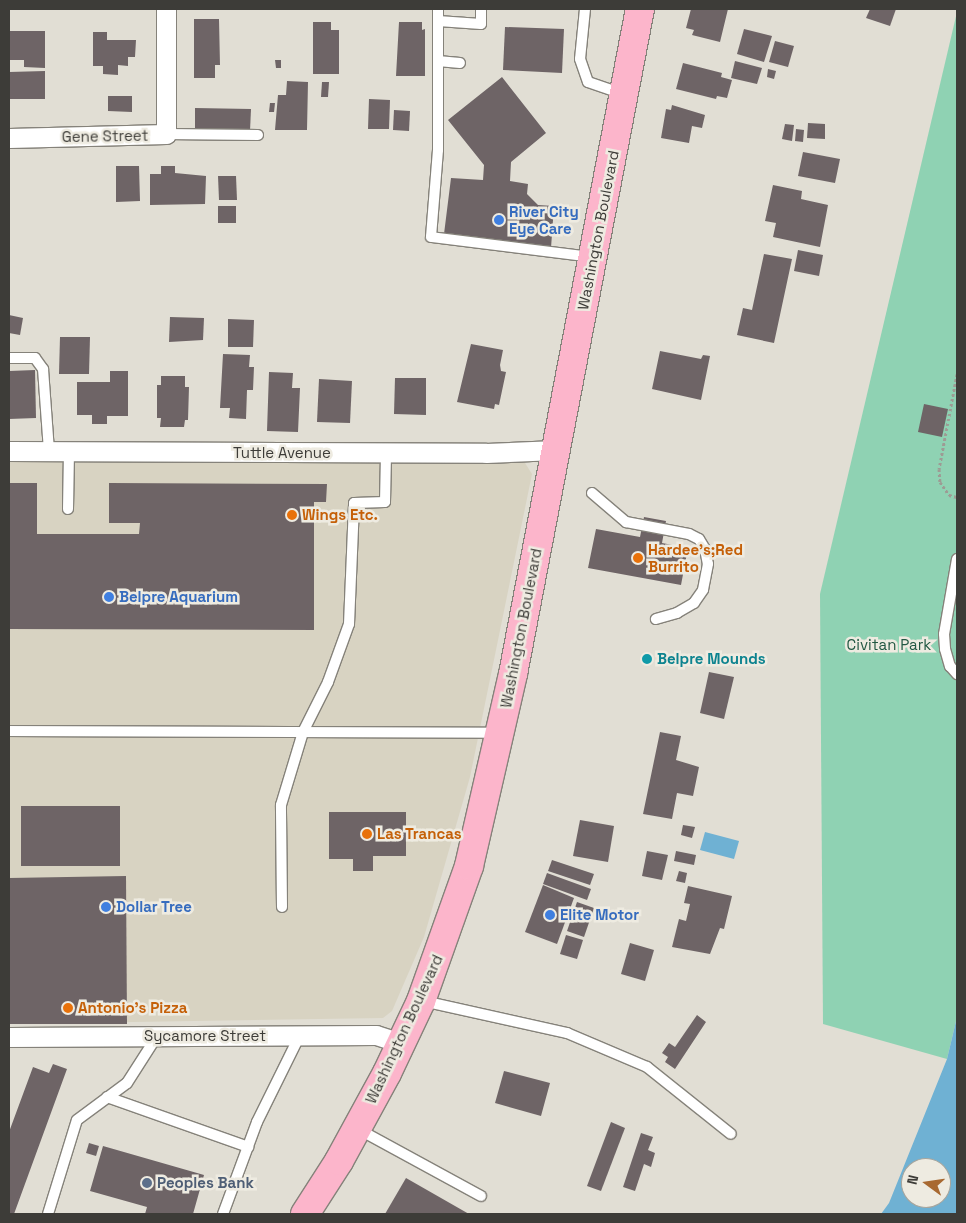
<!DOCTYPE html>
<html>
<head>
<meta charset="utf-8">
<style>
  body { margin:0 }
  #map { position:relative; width:966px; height:1223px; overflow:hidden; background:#e1ded4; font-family:"Space Grotesk",sans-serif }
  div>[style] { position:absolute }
  .built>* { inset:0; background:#d8d3c2 }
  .green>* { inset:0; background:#8fd2b3 }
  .water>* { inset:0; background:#6fb1d3 }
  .building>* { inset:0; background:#6e6466 }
  .path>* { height:3px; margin-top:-1.5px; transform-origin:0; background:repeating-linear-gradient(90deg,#9d9b94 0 2.5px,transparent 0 5px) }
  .roads { filter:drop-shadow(1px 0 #85827a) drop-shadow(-1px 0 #85827a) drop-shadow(0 1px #85827a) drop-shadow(0 -1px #85827a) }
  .service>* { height:10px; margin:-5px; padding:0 5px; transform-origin:5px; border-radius:5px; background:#fff }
  .minor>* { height:19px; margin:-9.5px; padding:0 9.5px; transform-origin:9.5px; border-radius:9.5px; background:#fff }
  .primary>* { height:28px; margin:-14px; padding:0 14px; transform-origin:14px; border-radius:14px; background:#fcb5cb }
  .dots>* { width:14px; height:14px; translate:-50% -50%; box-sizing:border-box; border:2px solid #eeebe1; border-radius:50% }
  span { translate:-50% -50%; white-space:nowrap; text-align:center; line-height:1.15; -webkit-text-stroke:5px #eeebe1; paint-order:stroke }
  .street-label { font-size:15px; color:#3d3c38 }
  .shop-label { font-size:15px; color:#366cbe; font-weight:700 }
  .left { translate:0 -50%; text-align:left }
  .food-label { font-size:15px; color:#c56008; font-weight:700 }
  .park-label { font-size:15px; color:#225843 }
  .culture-label { font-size:15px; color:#0d838f; font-weight:700 }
  .service-label { font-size:15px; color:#4e5e75; font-weight:700 }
  .frame { position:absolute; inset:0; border:10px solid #3d3c38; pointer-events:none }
  .north { position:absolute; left:901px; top:1158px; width:50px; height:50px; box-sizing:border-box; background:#eeebe1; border:1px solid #a7a59d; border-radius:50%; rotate:284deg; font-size:14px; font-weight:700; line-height:20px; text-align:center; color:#3d3c38 }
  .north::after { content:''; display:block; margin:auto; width:18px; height:22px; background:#a86931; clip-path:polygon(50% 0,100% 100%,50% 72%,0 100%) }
</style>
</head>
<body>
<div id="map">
  <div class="built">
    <div style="clip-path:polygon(9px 451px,486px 453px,525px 463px,532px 474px,470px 777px,424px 937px,392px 1011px,383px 1018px,9px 1024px)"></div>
  </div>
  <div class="green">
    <div style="clip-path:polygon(957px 12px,957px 1017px,947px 1059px,823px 1024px,820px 594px)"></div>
  </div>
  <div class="water">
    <div style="clip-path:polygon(705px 832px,739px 841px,734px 859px,700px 850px)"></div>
    <div style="clip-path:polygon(evenodd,957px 1017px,957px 1214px,881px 1214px,889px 1203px,947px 1059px,957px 1017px,911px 1168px,941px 1168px,941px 1198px,911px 1198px,911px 1168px)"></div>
  </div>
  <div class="building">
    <div style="clip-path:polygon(691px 9px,728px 9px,720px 42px,692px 35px,694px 30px,686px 28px)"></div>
    <div style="clip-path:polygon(870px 9px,896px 9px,890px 26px,866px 18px)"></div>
    <div style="clip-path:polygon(194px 19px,219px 19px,220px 65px,215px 65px,215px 78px,194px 78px)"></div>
    <div style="clip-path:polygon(313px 22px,331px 22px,331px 30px,339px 30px,339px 74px,313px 74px)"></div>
    <div style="clip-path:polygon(399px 22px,422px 22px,422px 30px,425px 29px,425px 76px,396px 76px)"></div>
    <div style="clip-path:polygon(505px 27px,564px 29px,562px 73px,503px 70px)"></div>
    <div style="clip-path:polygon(744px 29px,772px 36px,764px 62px,737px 54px)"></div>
    <div style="clip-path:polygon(9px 31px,45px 31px,45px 68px,24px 67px,24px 60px,9px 60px)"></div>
    <div style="clip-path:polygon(93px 32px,107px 32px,107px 40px,136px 40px,135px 57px,128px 57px,128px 66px,118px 65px,118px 75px,103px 74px,103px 66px,93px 66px)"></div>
    <div style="clip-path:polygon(775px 41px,794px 46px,788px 67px,769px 62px)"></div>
    <div style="clip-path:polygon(275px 60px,281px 60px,281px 68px,276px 68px)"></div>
    <div style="clip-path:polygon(735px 61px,762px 68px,757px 84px,731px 78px)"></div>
    <div style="clip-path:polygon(683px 63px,722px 73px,721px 77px,732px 80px,727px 98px,717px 96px,716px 99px,676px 89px)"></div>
    <div style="clip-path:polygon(768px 69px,776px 71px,774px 79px,767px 77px)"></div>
    <div style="clip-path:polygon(45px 71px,45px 99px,9px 99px,9px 72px)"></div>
    <div style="clip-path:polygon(502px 77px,546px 133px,511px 162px,510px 181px,528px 184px,527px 194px,538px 205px,554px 206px,551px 248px,444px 234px,451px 178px,483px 180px,484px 165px,448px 120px)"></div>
    <div style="clip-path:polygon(287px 81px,308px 82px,307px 130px,275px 130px,278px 95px,286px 95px)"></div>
    <div style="clip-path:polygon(322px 82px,329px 82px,328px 97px,321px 97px)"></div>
    <div style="clip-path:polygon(108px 96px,132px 96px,132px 112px,108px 111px)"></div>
    <div style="clip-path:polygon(369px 99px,390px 100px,389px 129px,368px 129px)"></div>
    <div style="clip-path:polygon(270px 103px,275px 103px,274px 112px,269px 112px)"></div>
    <div style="clip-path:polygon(672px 105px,705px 115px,702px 128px,692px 126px,689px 143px,661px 138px,666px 109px,671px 110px)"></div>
    <div style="clip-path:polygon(195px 108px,251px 109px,250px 131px,195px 130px)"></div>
    <div style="clip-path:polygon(394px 110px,410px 111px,409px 131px,393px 130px)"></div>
    <div style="clip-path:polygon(808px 123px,825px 124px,825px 139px,807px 138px)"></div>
    <div style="clip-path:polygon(785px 124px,794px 125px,792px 141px,782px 139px)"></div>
    <div style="clip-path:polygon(796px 129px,804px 130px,803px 142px,795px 141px)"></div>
    <div style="clip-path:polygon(803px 152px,840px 159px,835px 183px,798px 176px)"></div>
    <div style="clip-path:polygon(116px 166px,139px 166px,140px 201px,116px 202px)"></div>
    <div style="clip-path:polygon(161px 166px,175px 166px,175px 173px,206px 176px,205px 204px,150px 205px,150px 174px,161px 174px)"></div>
    <div style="clip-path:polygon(218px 176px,236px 176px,237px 200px,219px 200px)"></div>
    <div style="clip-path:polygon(773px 185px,802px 191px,801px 199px,828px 205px,820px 247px,773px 237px,776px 223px,765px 221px)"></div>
    <div style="clip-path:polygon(218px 206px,236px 206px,236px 223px,218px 223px)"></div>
    <div style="clip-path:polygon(798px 250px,823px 255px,819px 276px,794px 271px)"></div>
    <div style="clip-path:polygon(764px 254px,792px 259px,774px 343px,737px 335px,743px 308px,752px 310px)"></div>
    <div style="clip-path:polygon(9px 315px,23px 318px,20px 335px,9px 333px)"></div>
    <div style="clip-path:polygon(170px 317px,204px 318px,203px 340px,169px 342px)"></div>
    <div style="clip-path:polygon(228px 319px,254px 320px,253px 347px,228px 347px)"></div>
    <div style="clip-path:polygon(60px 337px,90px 337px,89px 374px,59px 374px)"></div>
    <div style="clip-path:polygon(471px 344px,503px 350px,500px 365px,501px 371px,506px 372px,499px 405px,495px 404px,494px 409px,457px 402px)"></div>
    <div style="clip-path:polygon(660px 351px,701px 359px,703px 355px,710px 356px,701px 400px,652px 389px)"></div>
    <div style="clip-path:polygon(223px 354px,250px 355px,249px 367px,254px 367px,253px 390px,247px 390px,246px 419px,229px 418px,230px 408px,220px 408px)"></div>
    <div style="clip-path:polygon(35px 370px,36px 418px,9px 419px,9px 371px)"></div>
    <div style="clip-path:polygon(110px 371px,128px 371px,128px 416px,107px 416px,107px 424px,92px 424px,92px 415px,77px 415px,77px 382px,110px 382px)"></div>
    <div style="clip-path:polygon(269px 372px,293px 373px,292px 388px,300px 388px,298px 432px,267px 431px)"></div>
    <div style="clip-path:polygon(161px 376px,185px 376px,185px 387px,189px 387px,188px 420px,185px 420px,184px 427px,160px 427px,161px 418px,157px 418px,157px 385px,161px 385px)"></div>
    <div style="clip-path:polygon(395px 378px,426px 378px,426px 415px,394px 414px)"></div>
    <div style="clip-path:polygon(319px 379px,352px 381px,350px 423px,317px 422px)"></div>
    <div style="clip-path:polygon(924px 404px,948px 409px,942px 437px,918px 432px)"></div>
    <div style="clip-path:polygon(9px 483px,37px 483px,37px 534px,139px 534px,140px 523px,109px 523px,109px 483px,327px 484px,326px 502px,314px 502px,314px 630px,9px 629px)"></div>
    <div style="clip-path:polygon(644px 517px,666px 521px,662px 543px,688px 548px,681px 585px,588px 568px,596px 529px,640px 537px)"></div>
    <div style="clip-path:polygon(709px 672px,734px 677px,724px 719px,700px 713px)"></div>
    <div style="clip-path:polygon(660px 732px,681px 736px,676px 760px,699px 767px,693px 796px,677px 793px,672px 819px,643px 814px)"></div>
    <div style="clip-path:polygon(21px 806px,120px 806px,120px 866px,21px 866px)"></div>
    <div style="clip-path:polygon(329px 812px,406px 812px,406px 856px,373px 856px,373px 871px,353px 871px,353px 859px,329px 859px)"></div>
    <div style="clip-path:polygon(580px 820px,614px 826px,608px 862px,573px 856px)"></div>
    <div style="clip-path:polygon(683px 825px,695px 827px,692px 838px,681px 835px)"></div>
    <div style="clip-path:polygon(647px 851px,668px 855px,662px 880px,642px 876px)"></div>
    <div style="clip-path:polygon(676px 851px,696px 855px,694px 865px,674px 861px)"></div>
    <div style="clip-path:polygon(552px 860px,594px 874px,590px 885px,548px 871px)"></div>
    <div style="clip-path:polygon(679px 871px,687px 873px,685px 883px,676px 881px)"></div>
    <div style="clip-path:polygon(547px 873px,591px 889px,587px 900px,543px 884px)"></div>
    <div style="clip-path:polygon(126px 876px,127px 1024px,9px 1024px,9px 878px)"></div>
    <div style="clip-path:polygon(543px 885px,574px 898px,557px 944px,525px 932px)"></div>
    <div style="clip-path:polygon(688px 886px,732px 896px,724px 929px,720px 928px,710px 954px,672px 947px,679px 919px,686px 921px,690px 904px,684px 903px)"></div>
    <div style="clip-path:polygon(577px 902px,594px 908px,584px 937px,567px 931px)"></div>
    <div style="clip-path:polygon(566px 935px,583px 940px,577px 959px,560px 954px)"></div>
    <div style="clip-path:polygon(630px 943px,654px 950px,645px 981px,621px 974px)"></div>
    <div style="clip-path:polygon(697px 1015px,706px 1022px,675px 1069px,665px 1062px,668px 1057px,662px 1053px,669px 1043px,675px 1047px)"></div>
    <div style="clip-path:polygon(53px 1064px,67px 1069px,14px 1214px,9px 1214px,9px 1132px,33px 1067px,49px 1073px)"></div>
    <div style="clip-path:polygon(504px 1071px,550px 1083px,541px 1116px,495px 1103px)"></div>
    <div style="clip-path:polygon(611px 1122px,625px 1128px,601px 1191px,587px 1186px)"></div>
    <div style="clip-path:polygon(641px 1133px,653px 1137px,648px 1150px,655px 1153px,651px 1167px,644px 1164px,635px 1191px,623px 1187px)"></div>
    <div style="clip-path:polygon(89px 1143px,99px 1146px,96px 1156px,86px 1153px)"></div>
    <div style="clip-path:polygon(103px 1146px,204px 1175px,193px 1214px,145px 1214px,147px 1207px,90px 1191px)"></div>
    <div style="clip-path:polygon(406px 1178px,469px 1214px,385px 1214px)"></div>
  </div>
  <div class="path">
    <div style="left:957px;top:374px;width:97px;rotate:100.7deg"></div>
    <div style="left:939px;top:469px;width:13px;rotate:86deg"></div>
    <div style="left:940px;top:482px;width:16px;rotate:55deg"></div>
    <div style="left:949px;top:495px;width:8px;rotate:14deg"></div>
  </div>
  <div class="roads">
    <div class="service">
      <div style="left:438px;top:9px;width:141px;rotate:90deg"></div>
      <div style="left:438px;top:150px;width:87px;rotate:94.6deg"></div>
      <div style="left:431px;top:237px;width:162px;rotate:7.1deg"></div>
      <div style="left:585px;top:9px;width:50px;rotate:95.7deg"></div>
      <div style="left:580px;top:59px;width:24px;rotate:71deg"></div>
      <div style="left:588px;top:82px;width:37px;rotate:19deg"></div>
      <div style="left:438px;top:21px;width:43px;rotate:4deg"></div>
      <div style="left:481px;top:24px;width:15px;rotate:-90deg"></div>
      <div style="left:438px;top:61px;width:22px;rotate:5deg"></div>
      <div style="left:166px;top:134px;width:92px;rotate:0.6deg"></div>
      <div style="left:9px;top:358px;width:26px"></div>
      <div style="left:35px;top:358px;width:14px;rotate:54deg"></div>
      <div style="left:43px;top:369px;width:82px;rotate:85.8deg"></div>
      <div style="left:592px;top:493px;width:45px;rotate:40.5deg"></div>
      <div style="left:626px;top:522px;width:64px;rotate:10.8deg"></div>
      <div style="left:689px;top:534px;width:11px;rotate:27deg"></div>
      <div style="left:699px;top:539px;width:12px;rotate:59deg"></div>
      <div style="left:705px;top:549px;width:15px;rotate:79deg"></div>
      <div style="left:708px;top:564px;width:26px;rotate:101deg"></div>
      <div style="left:703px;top:590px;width:16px;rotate:125deg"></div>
      <div style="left:694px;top:603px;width:20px;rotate:150deg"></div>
      <div style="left:677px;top:613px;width:22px;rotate:164deg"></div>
      <div style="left:68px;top:509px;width:58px;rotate:-89deg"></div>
      <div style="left:957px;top:559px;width:76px;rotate:99.8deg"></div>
      <div style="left:944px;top:634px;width:15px;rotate:86deg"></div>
      <div style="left:945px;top:649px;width:18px;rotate:74deg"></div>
      <div style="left:950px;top:666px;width:11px;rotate:49deg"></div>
      <div style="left:9px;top:731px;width:488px;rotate:0.2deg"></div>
      <div style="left:282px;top:907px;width:102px;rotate:-90.6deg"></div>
      <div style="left:281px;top:805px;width:76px;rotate:-73.2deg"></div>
      <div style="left:303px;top:732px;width:56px;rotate:-63.4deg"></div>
      <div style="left:328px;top:682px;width:62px;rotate:-70.1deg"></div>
      <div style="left:349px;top:624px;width:121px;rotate:-87.6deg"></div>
      <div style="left:354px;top:503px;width:31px;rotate:-2deg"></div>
      <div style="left:385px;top:502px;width:49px;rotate:-88.8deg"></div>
      <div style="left:423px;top:1001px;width:148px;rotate:12.5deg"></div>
      <div style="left:567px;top:1033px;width:87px;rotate:23deg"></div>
      <div style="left:647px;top:1067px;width:107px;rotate:38.6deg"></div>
      <div style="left:107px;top:1097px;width:150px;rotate:19.5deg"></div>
      <div style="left:358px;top:1129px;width:140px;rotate:28.6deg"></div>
      <div style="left:48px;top:1214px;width:98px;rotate:-72.9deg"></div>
      <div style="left:77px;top:1120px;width:62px;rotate:-36.5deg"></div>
      <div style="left:127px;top:1083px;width:56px;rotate:-57.4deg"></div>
      <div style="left:223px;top:1214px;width:98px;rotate:-69.7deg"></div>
      <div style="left:257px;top:1122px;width:97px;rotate:-63.7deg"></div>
    </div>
    <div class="minor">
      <div style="left:9px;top:138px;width:157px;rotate:-1.5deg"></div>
      <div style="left:166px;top:134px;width:125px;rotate:-90deg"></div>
      <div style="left:9px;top:451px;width:477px;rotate:0.2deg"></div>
      <div style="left:486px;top:453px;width:70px;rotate:-2.5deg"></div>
      <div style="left:9px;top:1037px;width:367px;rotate:-0.3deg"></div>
      <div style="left:376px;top:1035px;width:26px;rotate:18deg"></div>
    </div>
    <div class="primary">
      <div style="left:305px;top:1214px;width:63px;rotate:-57.3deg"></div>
      <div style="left:339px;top:1161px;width:100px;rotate:-61.4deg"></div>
      <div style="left:387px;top:1073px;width:80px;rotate:-64.7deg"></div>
      <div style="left:421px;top:1001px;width:143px;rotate:-70.4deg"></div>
      <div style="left:469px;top:866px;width:197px;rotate:-77.1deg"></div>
      <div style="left:513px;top:674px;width:677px;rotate:-79.19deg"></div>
    </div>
  </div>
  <div class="dots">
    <div style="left:499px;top:220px;background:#3f7fe0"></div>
    <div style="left:292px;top:515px;background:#e8710a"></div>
    <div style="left:638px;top:558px;background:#e8710a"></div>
    <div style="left:109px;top:597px;background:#3f7fe0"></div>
    <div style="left:647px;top:659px;background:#0f9aa8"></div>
    <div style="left:367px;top:834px;background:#e8710a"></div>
    <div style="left:106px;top:907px;background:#3f7fe0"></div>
    <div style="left:550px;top:915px;background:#3f7fe0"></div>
    <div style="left:68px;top:1008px;background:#e8710a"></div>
    <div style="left:147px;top:1183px;background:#5c6f8a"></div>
  </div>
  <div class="street-label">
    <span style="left:105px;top:136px;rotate:-1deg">Gene Street</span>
    <span style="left:598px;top:230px;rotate:-79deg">Washington Boulevard</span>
    <span style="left:282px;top:453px">Tuttle Avenue</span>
    <span style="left:521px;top:628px;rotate:-79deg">Washington Boulevard</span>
    <span style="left:404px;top:1029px;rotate:-65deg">Washington Boulevard</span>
    <span style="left:205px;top:1036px">Sycamore Street</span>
  </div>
  <div class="shop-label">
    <span class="left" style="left:509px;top:220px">River City<br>Eye Care</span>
    <span class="left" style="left:119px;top:597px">Belpre Aquarium</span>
    <span class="left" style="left:116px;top:907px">Dollar Tree</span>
    <span class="left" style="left:560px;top:915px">Elite Motor</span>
  </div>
  <div class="food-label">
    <span class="left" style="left:302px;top:515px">Wings Etc.</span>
    <span class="left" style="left:648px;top:558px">Hardee’s;Red<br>Burrito</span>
    <span class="left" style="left:377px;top:834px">Las Trancas</span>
    <span class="left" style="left:78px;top:1008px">Antonio's Pizza</span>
  </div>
  <div class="park-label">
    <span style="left:889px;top:645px">Civitan Park</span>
  </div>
  <div class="culture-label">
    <span class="left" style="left:657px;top:659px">Belpre Mounds</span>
  </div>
  <div class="service-label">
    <span class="left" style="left:157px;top:1183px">Peoples Bank</span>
  </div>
  <div class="frame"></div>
  <div class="north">N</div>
</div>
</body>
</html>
